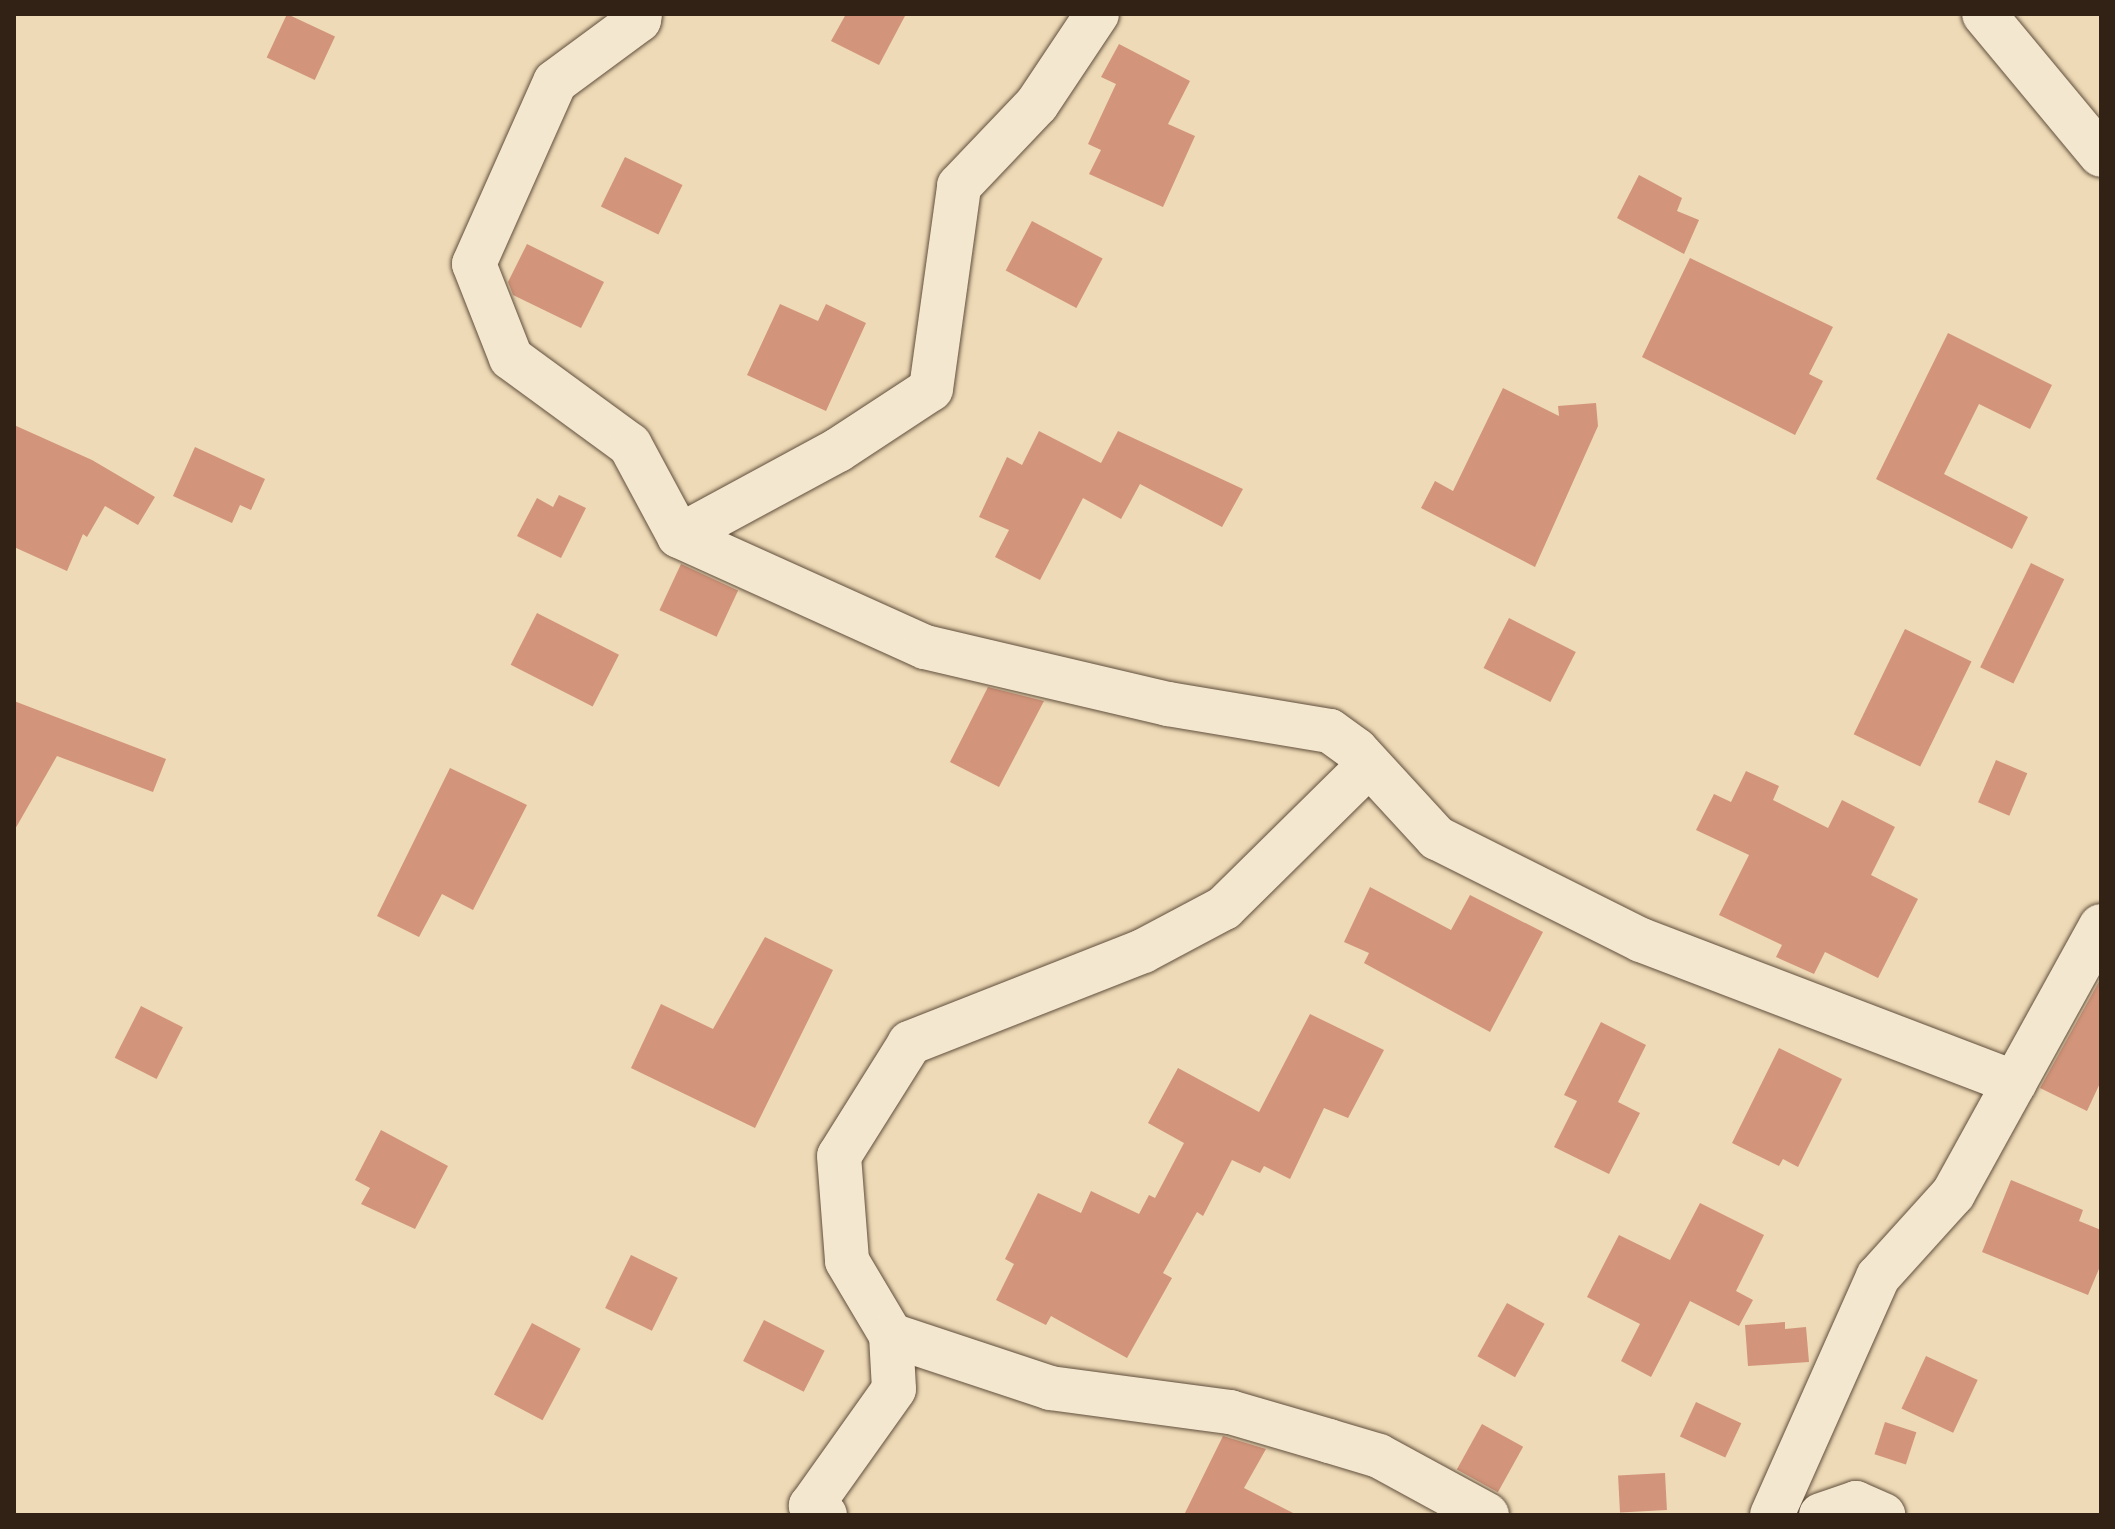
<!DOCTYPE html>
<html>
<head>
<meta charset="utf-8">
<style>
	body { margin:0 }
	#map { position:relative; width:2115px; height:1529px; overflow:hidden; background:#eedab6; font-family:"IM FELL Great Primer",serif }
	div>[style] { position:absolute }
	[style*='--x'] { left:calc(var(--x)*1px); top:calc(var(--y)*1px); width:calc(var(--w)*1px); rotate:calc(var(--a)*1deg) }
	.building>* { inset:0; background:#d2947a; transform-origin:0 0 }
	.roads { filter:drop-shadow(0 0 2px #614f3d) drop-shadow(0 0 2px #614f3d) }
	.minor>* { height:44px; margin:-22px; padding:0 22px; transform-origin:22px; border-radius:22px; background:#f4e7d0 }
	span { translate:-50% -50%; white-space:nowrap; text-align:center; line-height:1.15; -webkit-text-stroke:8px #f4e7d0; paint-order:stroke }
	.frame { position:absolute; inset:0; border:16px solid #322115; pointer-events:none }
</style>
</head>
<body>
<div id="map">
	<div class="building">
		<i style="left:287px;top:14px;width:53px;height:48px;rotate:25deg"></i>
		<i style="clip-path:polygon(846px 14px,906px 14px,879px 65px,831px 41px)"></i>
		<i style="clip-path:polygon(1119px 44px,1190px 81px,1168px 124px,1195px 136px,1163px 207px,1089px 174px,1101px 150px,1088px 144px,1116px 84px,1101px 77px)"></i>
		<i style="left:625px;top:157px;width:64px;height:55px;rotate:26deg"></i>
		<i style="clip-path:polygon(1639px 175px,1682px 198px,1677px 211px,1699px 220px,1684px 254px,1617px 218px)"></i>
		<i style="left:1032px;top:221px;width:80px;height:56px;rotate:28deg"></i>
		<i style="clip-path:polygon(527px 244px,604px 282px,581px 328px,513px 295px,508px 282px)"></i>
		<i style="clip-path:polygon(1690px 258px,1833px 327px,1809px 374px,1823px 381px,1795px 435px,1642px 357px)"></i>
		<i style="clip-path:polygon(780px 304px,818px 321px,826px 304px,866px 323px,826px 411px,747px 375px)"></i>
		<i style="clip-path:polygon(1948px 333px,2052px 385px,2030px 429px,1979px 404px,1944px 474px,2028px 517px,2012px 549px,1876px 479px)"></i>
		<i style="clip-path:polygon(1503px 388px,1559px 416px,1558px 406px,1596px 403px,1598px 426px,1535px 567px,1421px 508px,1435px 481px,1453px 491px)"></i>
		<i style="clip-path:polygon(14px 425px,92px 460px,155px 497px,138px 525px,105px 506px,87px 537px,83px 534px,67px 571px,14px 547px)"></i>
		<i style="clip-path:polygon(1039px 431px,1101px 463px,1118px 431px,1243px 489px,1222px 527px,1140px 484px,1121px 519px,1083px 498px,1040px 580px,995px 557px,1009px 530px,979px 517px,1007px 457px,1022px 465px)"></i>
		<i style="clip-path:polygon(195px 447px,265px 479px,251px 510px,240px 505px,232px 523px,173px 496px)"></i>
		<i style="clip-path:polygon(559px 495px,586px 508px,561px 558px,517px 536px,537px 498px,553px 507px)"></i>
		<i style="left:2031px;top:563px;width:37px;height:116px;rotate:26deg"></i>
		<i style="left:681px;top:564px;width:63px;height:51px;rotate:25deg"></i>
		<i style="left:537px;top:613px;width:92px;height:58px;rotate:27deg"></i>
		<i style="left:1509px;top:618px;width:75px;height:56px;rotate:27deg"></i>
		<i style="left:1905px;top:629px;width:74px;height:117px;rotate:26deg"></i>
		<i style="clip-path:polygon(988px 687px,1044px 701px,999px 787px,950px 762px)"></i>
		<i style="clip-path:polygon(14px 701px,166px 759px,153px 792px,57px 756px,14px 831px)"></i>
		<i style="left:1996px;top:760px;width:34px;height:46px;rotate:23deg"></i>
		<i style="clip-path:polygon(450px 768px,527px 805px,473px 910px,442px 894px,419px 937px,377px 916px)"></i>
		<i style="clip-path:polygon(1746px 771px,1779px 786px,1773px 800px,1828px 828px,1842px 800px,1895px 827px,1871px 875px,1918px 899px,1878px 978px,1825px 952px,1814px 974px,1776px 957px,1782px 945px,1719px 915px,1749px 855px,1696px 830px,1714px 794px,1731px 802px)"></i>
		<i style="clip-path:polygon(1370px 887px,1451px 930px,1470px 895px,1543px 932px,1490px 1032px,1364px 963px,1369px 953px,1344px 942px)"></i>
		<i style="clip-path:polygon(765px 937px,833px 970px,755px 1128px,631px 1068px,661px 1004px,713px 1029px)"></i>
		<i style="clip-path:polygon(2101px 978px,2101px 1081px,2087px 1111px,2040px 1088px)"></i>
		<i style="left:141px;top:1006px;width:47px;height:58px;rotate:27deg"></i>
		<i style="clip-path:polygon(1310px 1014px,1384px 1050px,1348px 1118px,1324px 1108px,1290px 1179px,1264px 1166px,1260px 1173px,1232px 1160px,1203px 1216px,1197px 1212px,1163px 1273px,1172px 1278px,1127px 1358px,1051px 1316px,1046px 1325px,996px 1300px,1014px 1264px,1005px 1259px,1038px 1193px,1081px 1213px,1091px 1191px,1139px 1214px,1149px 1195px,1155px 1198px,1184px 1143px,1148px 1123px,1178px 1068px,1259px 1112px)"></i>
		<i style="clip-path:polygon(1601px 1022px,1646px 1045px,1618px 1102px,1640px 1113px,1609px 1174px,1554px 1147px,1577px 1101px,1564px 1095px)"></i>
		<i style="clip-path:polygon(1779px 1048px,1842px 1079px,1798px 1167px,1783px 1159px,1779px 1166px,1732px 1143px)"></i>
		<i style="clip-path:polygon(381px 1130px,448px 1166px,415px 1229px,361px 1204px,370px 1188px,355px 1180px)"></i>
		<i style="clip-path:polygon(2011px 1180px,2083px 1210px,2079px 1221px,2101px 1230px,2101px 1264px,2088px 1295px,1982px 1252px)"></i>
		<i style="clip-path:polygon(1700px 1203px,1764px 1235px,1736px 1291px,1753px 1300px,1739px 1326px,1690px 1301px,1651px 1377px,1621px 1361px,1640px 1324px,1587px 1297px,1619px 1235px,1670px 1260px)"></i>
		<i style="left:631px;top:1255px;width:52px;height:59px;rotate:26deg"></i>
		<i style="left:1507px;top:1303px;width:43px;height:61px;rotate:29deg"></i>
		<i style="left:764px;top:1320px;width:68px;height:46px;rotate:27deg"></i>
		<i style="clip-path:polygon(1785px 1322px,1785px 1329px,1806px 1327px,1809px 1362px,1748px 1366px,1745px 1325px)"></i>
		<i style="left:532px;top:1323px;width:55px;height:81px;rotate:28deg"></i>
		<i style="left:1926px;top:1356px;width:57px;height:58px;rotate:25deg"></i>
		<i style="left:1696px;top:1402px;width:50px;height:38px;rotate:25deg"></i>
		<i style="left:1885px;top:1422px;width:33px;height:34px;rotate:18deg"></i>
		<i style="left:1482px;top:1424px;width:47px;height:52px;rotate:29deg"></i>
		<i style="clip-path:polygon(1223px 1436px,1266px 1449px,1244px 1488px,1297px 1515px,1184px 1515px)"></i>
		<i style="left:1665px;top:1473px;width:37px;height:47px;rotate:87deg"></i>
	</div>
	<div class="roads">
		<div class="minor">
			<i style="--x:640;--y:14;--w:6;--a:99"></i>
			<i style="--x:639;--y:20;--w:104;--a:143.6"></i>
			<i style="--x:555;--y:82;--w:199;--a:114"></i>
			<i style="--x:474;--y:264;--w:101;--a:68.5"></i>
			<i style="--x:511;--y:358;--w:147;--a:36.2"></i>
			<i style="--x:630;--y:445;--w:103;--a:61.7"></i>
			<i style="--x:679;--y:536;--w:270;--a:24.3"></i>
			<i style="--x:925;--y:647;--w:250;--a:13.2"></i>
			<i style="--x:1168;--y:704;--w:164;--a:9.5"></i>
			<i style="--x:1330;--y:731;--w:32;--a:36"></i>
			<i style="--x:1356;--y:750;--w:120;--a:47.4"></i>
			<i style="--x:1437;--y:838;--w:228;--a:26.6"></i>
			<i style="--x:1641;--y:940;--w:400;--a:20.9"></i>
			<i style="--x:1984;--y:14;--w:183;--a:50.3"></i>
			<i style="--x:679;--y:536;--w:181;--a:-28.4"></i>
			<i style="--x:838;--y:450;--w:111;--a:-33.3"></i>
			<i style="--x:931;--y:389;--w:205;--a:-82.1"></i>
			<i style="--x:959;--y:186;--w:113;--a:-46.4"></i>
			<i style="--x:1037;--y:104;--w:108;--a:-56.3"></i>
			<i style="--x:1369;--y:765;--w:204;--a:135.4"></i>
			<i style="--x:1224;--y:908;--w:92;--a:152"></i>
			<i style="--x:1143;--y:951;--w:251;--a:158.5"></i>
			<i style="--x:910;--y:1043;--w:133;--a:122.1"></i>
			<i style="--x:839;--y:1156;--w:105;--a:85.6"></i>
			<i style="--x:847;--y:1261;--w:86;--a:59.3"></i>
			<i style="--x:891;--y:1335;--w:168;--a:18.4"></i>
			<i style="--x:1050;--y:1388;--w:182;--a:7.6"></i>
			<i style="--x:1230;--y:1412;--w:103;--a:16.3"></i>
			<i style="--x:1329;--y:1441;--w:52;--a:16.7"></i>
			<i style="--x:1379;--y:1456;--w:123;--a:28.6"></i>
			<i style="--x:825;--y:1515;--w:17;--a:-147"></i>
			<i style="--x:811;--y:1506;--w:143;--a:-54.6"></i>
			<i style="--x:894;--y:1389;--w:54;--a:-93.2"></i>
			<i style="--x:1772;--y:1515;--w:261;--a:-66"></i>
			<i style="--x:1878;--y:1277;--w:112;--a:-47.9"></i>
			<i style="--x:1953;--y:1194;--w:306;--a:-61.1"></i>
			<i style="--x:1821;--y:1515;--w:37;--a:-19"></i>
			<i style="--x:1856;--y:1503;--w:30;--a:24"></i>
		</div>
	</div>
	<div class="frame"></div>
</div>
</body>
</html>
